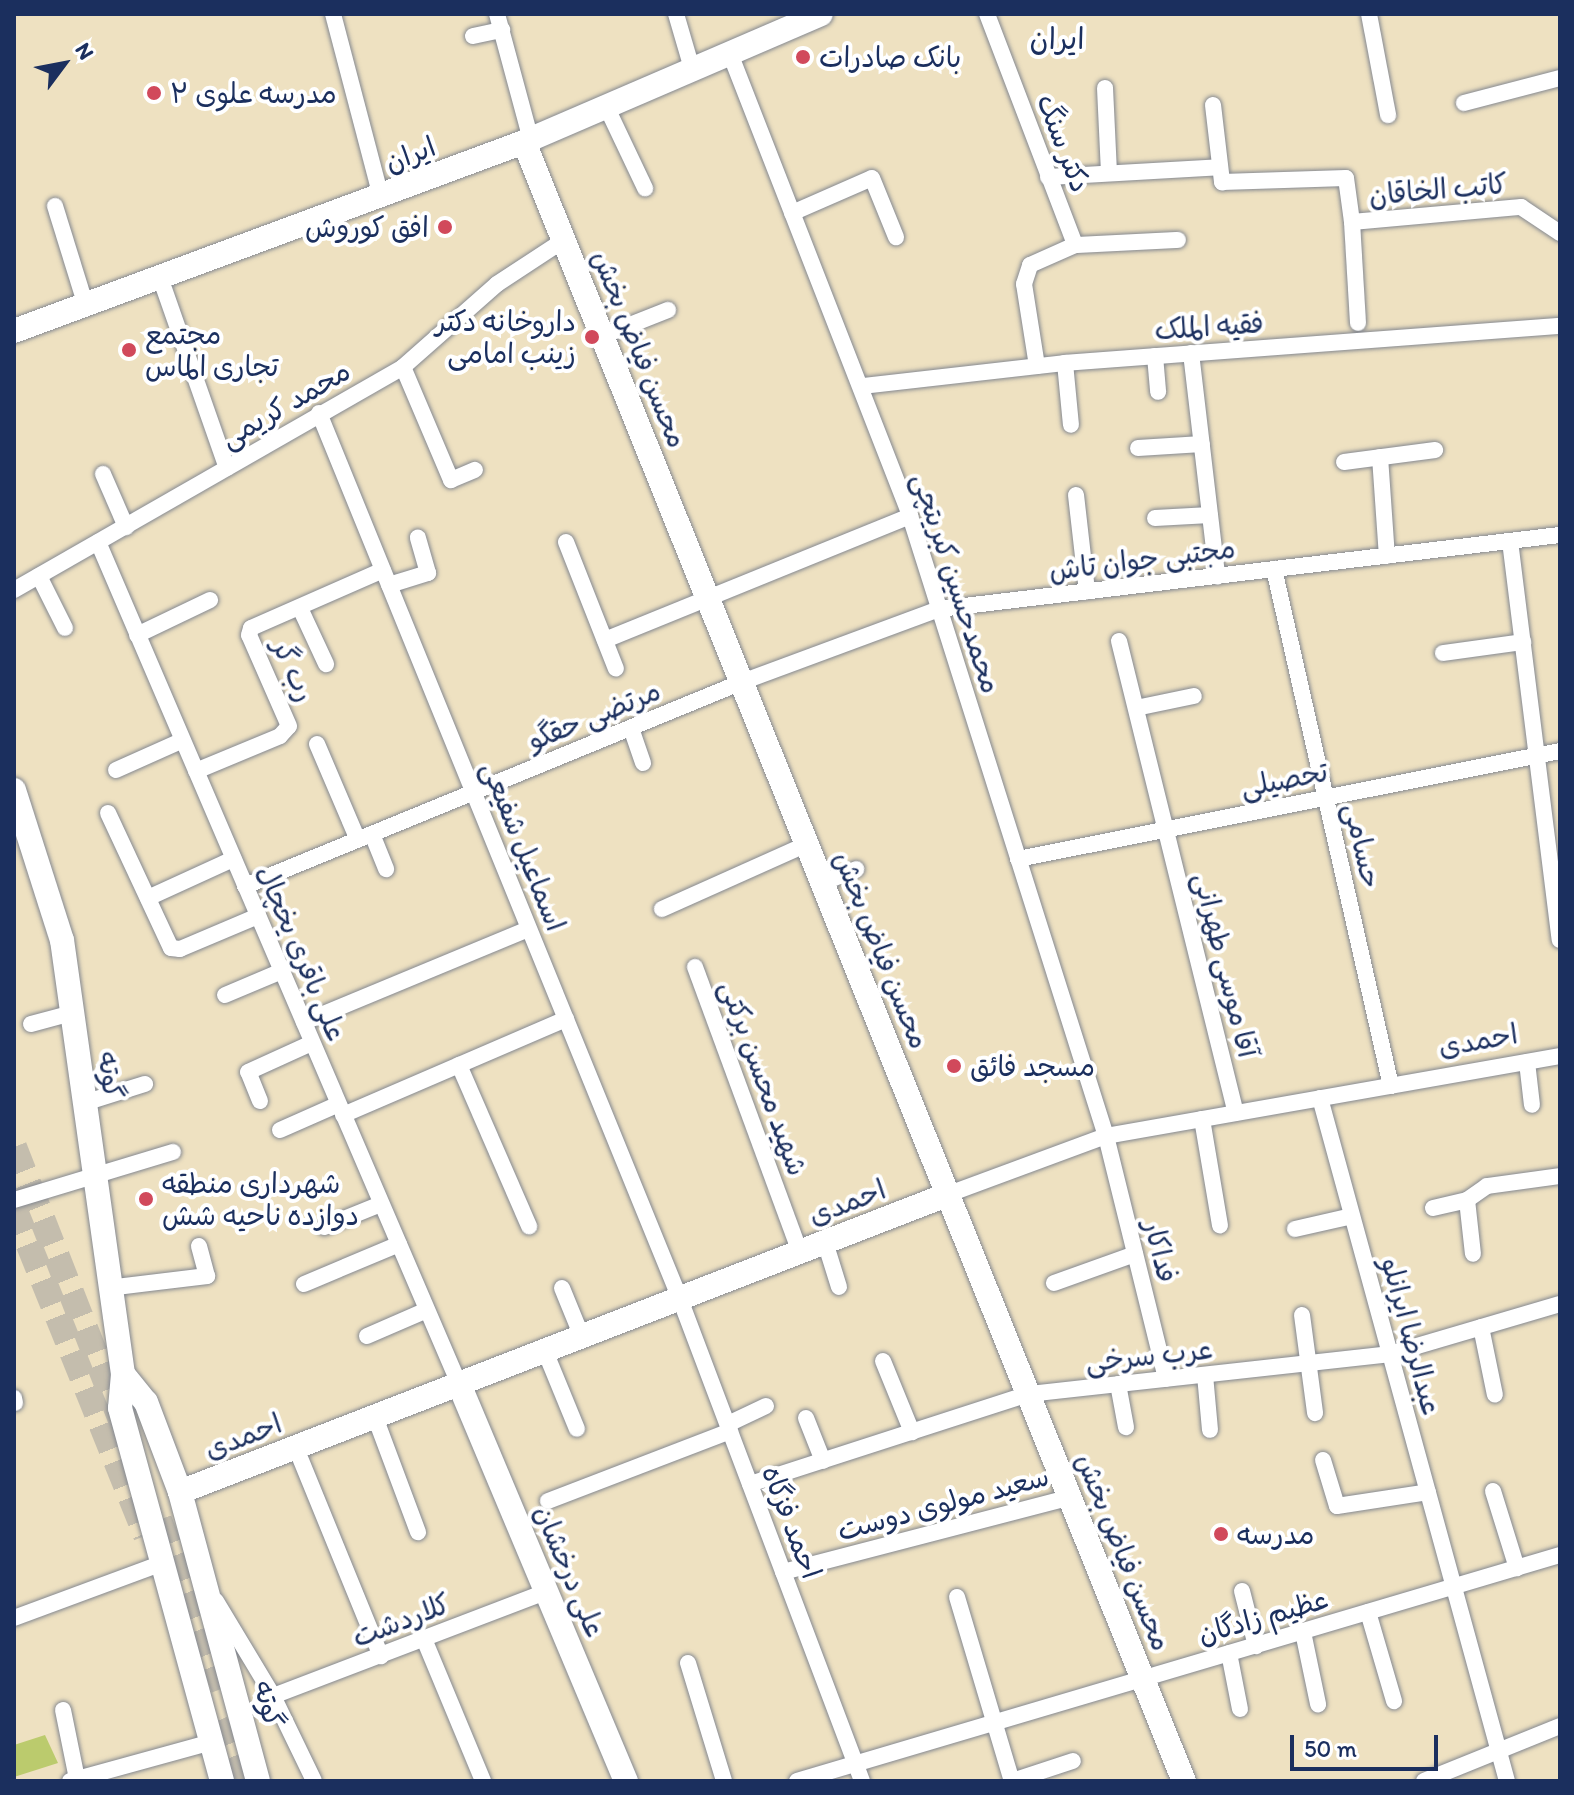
<!DOCTYPE html>
<html>
<head>
<meta charset="utf-8">
<style>
	body { margin:0 }
	#map { position:relative; width:1574px; height:1795px; overflow:hidden; background:#eee1c1; font-family:Itim,"Playpen Sans Arabic",sans-serif }
	div>[style] { position:absolute }
	[style*='--x'] { left:calc(var(--x)*1px); top:calc(var(--y)*1px); width:calc(var(--w)*1px); rotate:calc(var(--a)*1deg) }
	.green>* { inset:0; background:#bbcb6d }
	.primary-tunnel>* { height:26px; margin-top:-13px; transform-origin:0; background:repeating-linear-gradient(90deg,#c4bdad 0 26px,transparent 0 39px) }
	.roads { filter:drop-shadow(0 0 2px #848890) drop-shadow(0 0 2px #848890) }
	.street>* { height:16px; margin:-8px; padding:0 8px; transform-origin:8px; border-radius:8px; background:#fff }
	.secondary>* { height:24px; margin:-12px; padding:0 12px; transform-origin:12px; border-radius:12px; background:#fff }
	.dots>* { width:22px; height:22px; translate:-50% -50%; box-sizing:border-box; border:4px solid #fff; border-radius:50% }
	span { translate:-50% -50%; white-space:nowrap; text-align:center; line-height:1.15; -webkit-text-stroke:8px #fff; paint-order:stroke }
	.poi-label { font-size:28px; color:#1b2f5e }
	.left { translate:0 -50%; text-align:left }
	.right { translate:-100% -50%; text-align:right }
	.street-label { font-size:28px; color:#1b2f5e }
	.neighbourhood-label { font-size:30px; color:#1b2f5e }
	.frame { position:absolute; inset:0; border:16px solid #1b2f5e; pointer-events:none }
	.north { position:absolute; left:24px; top:24px; width:80px; height:80px; -webkit-text-stroke:6px #fff; paint-order:stroke; rotate:58deg; font-size:22px; font-weight:700; line-height:32px; text-align:center; color:#1b2f5e }
	.north::after { content:''; display:block; margin:auto; width:28px; height:36px; background:#1b2f5e; clip-path:polygon(50% 0,100% 100%,50% 72%,0 100%) }
	.scale { position:absolute; left:1290px; top:1735px; width:148px; height:36px; box-sizing:border-box; border:4px solid #1b2f5e; border-top:0; padding-left:10px; font-size:24px; line-height:28px; white-space:nowrap; color:#1b2f5e; -webkit-text-stroke:6px #fff; paint-order:stroke }
</style>
</head>
<body>
<div id="map">
	<div class="green">
		<i style="clip-path:polygon(45px 1735px,58px 1763px,14px 1777px,14px 1745px)"></i>
	</div>
	<div class="primary-tunnel">
		<i style="--x:14;--y:1147;--w:296;--a:68.6"></i>
		<i style="--x:14;--y:1208;--w:353;--a:68"></i>
		<i style="--x:159;--y:1520;--w:180;--a:68.8"></i>
		<i style="--x:215;--y:1722;--w:64;--a:66.2"></i>
	</div>
	<div class="roads">
		<div class="street">
			<i style="--x:333;--y:14;--w:189;--a:75.3"></i>
			<i style="--x:497;--y:14;--w:131;--a:74.9"></i>
			<i style="--x:676;--y:14;--w:60;--a:73.7"></i>
			<i style="--x:987;--y:14;--w:247;--a:69.1"></i>
			<i style="--x:1369;--y:14;--w:103;--a:79.3"></i>
			<i style="--x:473;--y:36;--w:30;--a:-12"></i>
			<i style="--x:731;--y:56;--w:494;--a:68.7"></i>
			<i style="--x:910;--y:516;--w:650;--a:72.46"></i>
			<i style="--x:1106;--y:1136;--w:250;--a:76.1"></i>
			<i style="--x:1105;--y:88;--w:85;--a:87.3"></i>
			<i style="--x:1464;--y:103;--w:99;--a:-14.6"></i>
			<i style="--x:1213;--y:105;--w:78;--a:83.3"></i>
			<i style="--x:1222;--y:182;--w:124;--a:-1.8"></i>
			<i style="--x:1346;--y:178;--w:44;--a:82.2"></i>
			<i style="--x:1352;--y:222;--w:170;--a:-5.1"></i>
			<i style="--x:1521;--y:207;--w:47;--a:33.7"></i>
			<i style="--x:607;--y:108;--w:89;--a:64.6"></i>
			<i style="--x:1048;--y:177;--w:172;--a:-3.3"></i>
			<i style="--x:55;--y:206;--w:105;--a:72.8"></i>
			<i style="--x:792;--y:213;--w:87;--a:-23.6"></i>
			<i style="--x:872;--y:178;--w:64;--a:67.9"></i>
			<i style="--x:1352;--y:222;--w:101;--a:86.6"></i>
			<i style="--x:161;--y:280;--w:199;--a:70.7"></i>
			<i style="--x:602;--y:336;--w:71;--a:-21.5"></i>
			<i style="--x:1191;--y:353;--w:225;--a:83.3"></i>
			<i style="--x:1155;--y:356;--w:36;--a:85"></i>
			<i style="--x:1065;--y:363;--w:62;--a:84.5"></i>
			<i style="--x:1037;--y:366;--w:83;--a:-99"></i>
			<i style="--x:1024;--y:284;--w:20;--a:-72"></i>
			<i style="--x:1030;--y:265;--w:49;--a:-24"></i>
			<i style="--x:1075;--y:245;--w:103;--a:-2.8"></i>
			<i style="--x:403;--y:367;--w:123;--a:67"></i>
			<i style="--x:451;--y:480;--w:26;--a:-23"></i>
			<i style="--x:863;--y:386;--w:203;--a:-6.5"></i>
			<i style="--x:1065;--y:363;--w:496;--a:-4.3"></i>
			<i style="--x:319;--y:413;--w:957;--a:67.83"></i>
			<i style="--x:680;--y:1299;--w:515;--a:69.31"></i>
			<i style="--x:1138;--y:448;--w:64;--a:-3.6"></i>
			<i style="--x:1380;--y:457;--w:99;--a:86"></i>
			<i style="--x:1344;--y:462;--w:92;--a:-7.5"></i>
			<i style="--x:103;--y:474;--w:58;--a:66.5"></i>
			<i style="--x:1076;--y:495;--w:97;--a:83.5"></i>
			<i style="--x:1155;--y:518;--w:55;--a:-3.1"></i>
			<i style="--x:1510;--y:541;--w:402;--a:82.9"></i>
			<i style="--x:98;--y:542;--w:916;--a:66.79"></i>
			<i style="--x:566;--y:542;--w:136;--a:68.5"></i>
			<i style="--x:1274;--y:569;--w:530;--a:77.25"></i>
			<i style="--x:39;--y:576;--w:58;--a:63.4"></i>
			<i style="--x:389;--y:585;--w:41;--a:-17.1"></i>
			<i style="--x:428;--y:573;--w:37;--a:-106"></i>
			<i style="--x:14;--y:590;--w:448;--a:-29.8"></i>
			<i style="--x:403;--y:367;--w:125;--a:-41.4"></i>
			<i style="--x:497;--y:284;--w:80;--a:-33.3"></i>
			<i style="--x:300;--y:608;--w:62;--a:65.1"></i>
			<i style="--x:137;--y:635;--w:81;--a:-25.6"></i>
			<i style="--x:605;--y:640;--w:329;--a:-22.1"></i>
			<i style="--x:1119;--y:641;--w:486;--a:76.1"></i>
			<i style="--x:1443;--y:653;--w:81;--a:-7.8"></i>
			<i style="--x:1136;--y:708;--w:59;--a:-11.7"></i>
			<i style="--x:631;--y:728;--w:37;--a:71"></i>
			<i style="--x:317;--y:744;--w:104;--a:66.9"></i>
			<i style="--x:116;--y:770;--w:73;--a:-24.1"></i>
			<i style="--x:196;--y:771;--w:91;--a:-22.6"></i>
			<i style="--x:280;--y:736;--w:13;--a:-48"></i>
			<i style="--x:289;--y:726;--w:99;--a:-113.7"></i>
			<i style="--x:249;--y:635;--w:7;--a:-74"></i>
			<i style="--x:251;--y:628;--w:144;--a:-23.7"></i>
			<i style="--x:108;--y:813;--w:149;--a:65"></i>
			<i style="--x:171;--y:948;--w:9;--a:6"></i>
			<i style="--x:180;--y:949;--w:85;--a:-22.9"></i>
			<i style="--x:372;--y:834;--w:38;--a:68"></i>
			<i style="--x:1018;--y:859;--w:553;--a:-11.27"></i>
			<i style="--x:822;--y:883;--w:37;--a:-22"></i>
			<i style="--x:245;--y:886;--w:537;--a:-22.32"></i>
			<i style="--x:742;--y:682;--w:210;--a:-20.3"></i>
			<i style="--x:939;--y:609;--w:625;--a:-6.8"></i>
			<i style="--x:148;--y:898;--w:94;--a:-24.6"></i>
			<i style="--x:662;--y:909;--w:159;--a:-24.1"></i>
			<i style="--x:695;--y:967;--w:304;--a:69.8"></i>
			<i style="--x:225;--y:995;--w:62;--a:-22.8"></i>
			<i style="--x:304;--y:1022;--w:243;--a:-22.5"></i>
			<i style="--x:31;--y:1024;--w:42;--a:-15"></i>
			<i style="--x:1527;--y:1062;--w:43;--a:83.4"></i>
			<i style="--x:459;--y:1065;--w:176;--a:66.5"></i>
			<i style="--x:1320;--y:1098;--w:708;--a:74.69"></i>
			<i style="--x:260;--y:1101;--w:31;--a:-112"></i>
			<i style="--x:248;--y:1072;--w:70;--a:-24.4"></i>
			<i style="--x:84;--y:1103;--w:64;--a:-17.3"></i>
			<i style="--x:343;--y:1115;--w:243;--a:-23.3"></i>
			<i style="--x:1202;--y:1119;--w:108;--a:80.4"></i>
			<i style="--x:280;--y:1130;--w:64;--a:-23.8"></i>
			<i style="--x:949;--y:1194;--w:167;--a:-20.3"></i>
			<i style="--x:1106;--y:1136;--w:461;--a:-10"></i>
			<i style="--x:14;--y:1200;--w:166;--a:-16.8"></i>
			<i style="--x:1467;--y:1200;--w:54;--a:83.7"></i>
			<i style="--x:1433;--y:1208;--w:35;--a:-13"></i>
			<i style="--x:1467;--y:1200;--w:24;--a:-35"></i>
			<i style="--x:1487;--y:1186;--w:74;--a:-7.8"></i>
			<i style="--x:324;--y:1227;--w:61;--a:-22"></i>
			<i style="--x:1295;--y:1229;--w:58;--a:-12.8"></i>
			<i style="--x:825;--y:1242;--w:47;--a:72.7"></i>
			<i style="--x:1054;--y:1283;--w:86;--a:-19.7"></i>
			<i style="--x:304;--y:1284;--w:103;--a:-22.8"></i>
			<i style="--x:108;--y:1288;--w:100;--a:-6.9"></i>
			<i style="--x:207;--y:1276;--w:31;--a:-105"></i>
			<i style="--x:562;--y:1288;--w:53;--a:67.8"></i>
			<i style="--x:1302;--y:1315;--w:99;--a:82.4"></i>
			<i style="--x:1481;--y:1327;--w:69;--a:78.4"></i>
			<i style="--x:367;--y:1336;--w:65;--a:-23.4"></i>
			<i style="--x:545;--y:1351;--w:84;--a:67.7"></i>
			<i style="--x:883;--y:1361;--w:77;--a:67.8"></i>
			<i style="--x:1205;--y:1375;--w:55;--a:84.8"></i>
			<i style="--x:1118;--y:1384;--w:44;--a:79.5"></i>
			<i style="--x:14;--y:1398;--w:5;--a:79"></i>
			<i style="--x:375;--y:1417;--w:123;--a:69.5"></i>
			<i style="--x:806;--y:1418;--w:46;--a:68.4"></i>
			<i style="--x:728;--y:1424;--w:42;--a:-25.3"></i>
			<i style="--x:296;--y:1448;--w:225;--a:67.8"></i>
			<i style="--x:1323;--y:1460;--w:48;--a:73.1"></i>
			<i style="--x:1337;--y:1506;--w:92;--a:-8.7"></i>
			<i style="--x:750;--y:1484;--w:293;--a:-17.9"></i>
			<i style="--x:1029;--y:1394;--w:363;--a:-6.3"></i>
			<i style="--x:1390;--y:1354;--w:177;--a:-16.4"></i>
			<i style="--x:1493;--y:1491;--w:81;--a:72.7"></i>
			<i style="--x:548;--y:1501;--w:195;--a:-21"></i>
			<i style="--x:783;--y:1572;--w:297;--a:-14.6"></i>
			<i style="--x:1242;--y:1591;--w:57;--a:75.7"></i>
			<i style="--x:957;--y:1597;--w:192;--a:73.4"></i>
			<i style="--x:216;--y:1601;--w:111;--a:59"></i>
			<i style="--x:273;--y:1696;--w:94;--a:64.2"></i>
			<i style="--x:1368;--y:1612;--w:93;--a:73.7"></i>
			<i style="--x:14;--y:1618;--w:159;--a:-20.3"></i>
			<i style="--x:1303;--y:1632;--w:74;--a:78.2"></i>
			<i style="--x:424;--y:1639;--w:154;--a:67.4"></i>
			<i style="--x:1229;--y:1653;--w:57;--a:78.9"></i>
			<i style="--x:688;--y:1663;--w:123;--a:73"></i>
			<i style="--x:273;--y:1696;--w:292;--a:-20.9"></i>
			<i style="--x:63;--y:1710;--w:70;--a:78.5"></i>
			<i style="--x:70;--y:1781;--w:147;--a:-15.4"></i>
			<i style="--x:797;--y:1781;--w:796;--a:-16.5"></i>
			<i style="--x:1012;--y:1781;--w:64;--a:-18.2"></i>
			<i style="--x:1424;--y:1781;--w:147;--a:-22"></i>
		</div>
		<div class="secondary">
			<i style="--x:524;--y:142;--w:1767;--a:68.07"></i>
			<i style="--x:14;--y:331;--w:544;--a:-20.33"></i>
			<i style="--x:524;--y:142;--w:323;--a:-23.3"></i>
			<i style="--x:14;--y:790;--w:157;--a:72.3"></i>
			<i style="--x:62;--y:940;--w:438;--a:82"></i>
			<i style="--x:123;--y:1374;--w:34;--a:95"></i>
			<i style="--x:120;--y:1408;--w:387;--a:74.7"></i>
			<i style="--x:123;--y:1374;--w:36;--a:51"></i>
			<i style="--x:146;--y:1402;--w:96;--a:69.3"></i>
			<i style="--x:180;--y:1492;--w:299;--a:74.9"></i>
			<i style="--x:459;--y:1384;--w:431;--a:67.2"></i>
			<i style="--x:180;--y:1492;--w:825;--a:-21.18"></i>
		</div>
	</div>
	<div class="dots">
		<i style="left:803px;top:57px;background:#d1495b"></i>
		<i style="left:154px;top:93px;background:#d1495b"></i>
		<i style="left:445px;top:227px;background:#d1495b"></i>
		<i style="left:592px;top:337px;background:#d1495b"></i>
		<i style="left:129px;top:350px;background:#d1495b"></i>
		<i style="left:954px;top:1066px;background:#d1495b"></i>
		<i style="left:146px;top:1199px;background:#d1495b"></i>
		<i style="left:1221px;top:1534px;background:#d1495b"></i>
	</div>
	<div class="poi-label">
		<span class="left" style="left:819px;top:57px">بانک صادرات</span>
		<span class="left" style="left:170px;top:93px">مدرسه علوی ۲</span>
		<span class="right" style="left:429px;top:227px">افق کوروش</span>
		<span class="right" style="left:576px;top:337px">داروخانه دکتر<br>زینب امامی</span>
		<span class="left" style="left:145px;top:350px">مجتمع<br>تجاری الماس</span>
		<span class="left" style="left:970px;top:1066px">مسجد فائق</span>
		<span class="left" style="left:162px;top:1199px">شهرداری منطقه<br>دوازده ناحیه شش</span>
		<span class="left" style="left:1237px;top:1534px">مدرسه</span>
	</div>
	<div class="street-label">
		<span style="left:1064px;top:143px;rotate:69deg">دکتر سنگ</span>
		<span style="left:410px;top:154px;rotate:-21deg">ایران</span>
		<span style="left:1438px;top:189px;rotate:-5deg">کاتب الخاقان</span>
		<span style="left:1209px;top:326px;rotate:-4deg">فقیه الملک</span>
		<span style="left:640px;top:349px;rotate:68deg">محسن فیاض بخش</span>
		<span style="left:285px;top:404px;rotate:-30deg">محمد کریمی</span>
		<span style="left:1142px;top:559px;rotate:-7deg">مجتبی جوان تاش</span>
		<span style="left:957px;top:583px;rotate:72deg">محمدحسین کبریتچی</span>
		<span style="left:294px;top:670px;rotate:66deg">رب گر</span>
		<span style="left:594px;top:715px;rotate:-22deg">مرتضی حقگو</span>
		<span style="left:1284px;top:779px;rotate:-11deg">تحصیلی</span>
		<span style="left:1363px;top:845px;rotate:77deg">حسامی</span>
		<span style="left:524px;top:846px;rotate:68deg">اسماعیل شفیعی</span>
		<span style="left:882px;top:950px;rotate:68deg">محسن فیاض بخش</span>
		<span style="left:302px;top:953px;rotate:67deg">علی باقری یخچال</span>
		<span style="left:1226px;top:965px;rotate:76deg">آقا موسی طهرانی</span>
		<span style="left:1478px;top:1040px;rotate:-10deg">احمدی</span>
		<span style="left:111px;top:1075px;rotate:83deg">گوته</span>
		<span style="left:764px;top:1078px;rotate:70deg">شهید محسن برکتی</span>
		<span style="left:847px;top:1202px;rotate:-21deg">احمدی</span>
		<span style="left:1161px;top:1251px;rotate:76deg">فداکار</span>
		<span style="left:1412px;top:1336px;rotate:75deg">عبدالرضا ایرانلو</span>
		<span style="left:1149px;top:1355px;rotate:-6deg">عرب سرخی</span>
		<span style="left:243px;top:1436px;rotate:-21deg">احمدی</span>
		<span style="left:943px;top:1503px;rotate:-15deg">سعید مولوی دوست</span>
		<span style="left:792px;top:1522px;rotate:69deg">احمد فزگاه</span>
		<span style="left:1124px;top:1552px;rotate:68deg">محسن فیاض بخش</span>
		<span style="left:570px;top:1571px;rotate:67deg">علی درخشان</span>
		<span style="left:1263px;top:1616px;rotate:-16deg">عظیم زادگان</span>
		<span style="left:401px;top:1620px;rotate:-21deg">کلاردشت</span>
		<span style="left:269px;top:1704px;rotate:76deg">گوته</span>
	</div>
	<div class="neighbourhood-label">
		<span style="left:1057px;top:39px">ایران</span>
	</div>
	<div class="frame"></div>
	<div class="north">N</div>
	<div class="scale">50 m</div>
</div>
</body>
</html>
